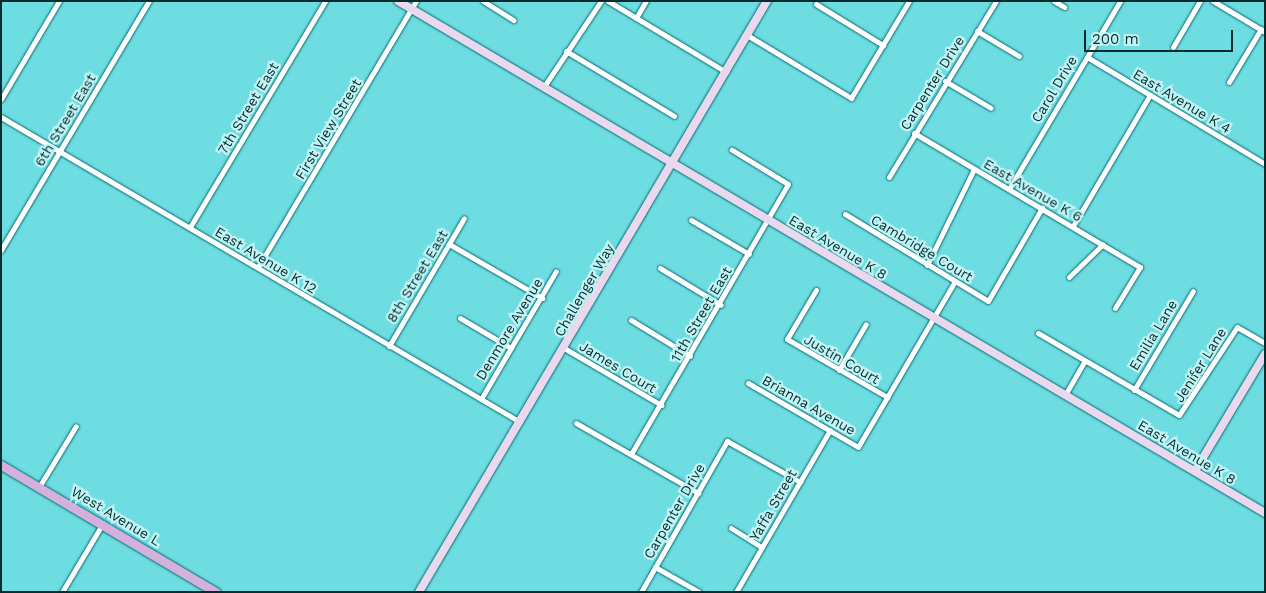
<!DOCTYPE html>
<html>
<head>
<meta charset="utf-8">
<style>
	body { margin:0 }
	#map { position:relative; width:1266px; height:593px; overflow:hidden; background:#6ddde2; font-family:"Work Sans",sans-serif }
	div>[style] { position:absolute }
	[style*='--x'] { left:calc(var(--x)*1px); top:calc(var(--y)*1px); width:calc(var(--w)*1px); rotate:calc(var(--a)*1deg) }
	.roads { filter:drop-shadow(0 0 1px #016c70) drop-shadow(0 0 1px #016c70) }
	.street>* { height:5px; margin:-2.5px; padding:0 2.5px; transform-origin:2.5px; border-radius:2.5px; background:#fff }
	.secondary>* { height:8px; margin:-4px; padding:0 4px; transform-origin:4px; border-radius:4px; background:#ead8ee }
	.primary>* { height:9px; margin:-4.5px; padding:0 4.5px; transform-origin:4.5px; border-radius:4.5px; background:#d4b0dd }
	span { translate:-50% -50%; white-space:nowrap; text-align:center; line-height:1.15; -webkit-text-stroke:4.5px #c2f4f6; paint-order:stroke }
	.street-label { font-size:14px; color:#062c2d }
	.frame { position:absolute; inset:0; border:2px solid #062c2d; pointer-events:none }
	.scale { position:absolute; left:1084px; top:30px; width:149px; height:22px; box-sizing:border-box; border:2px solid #062c2d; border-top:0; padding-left:6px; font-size:15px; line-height:18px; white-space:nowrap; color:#062c2d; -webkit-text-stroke:4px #c2f4f6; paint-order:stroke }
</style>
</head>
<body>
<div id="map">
	<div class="roads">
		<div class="street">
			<i style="--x:483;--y:1;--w:36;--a:32"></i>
			<i style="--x:608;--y:1;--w:138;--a:31"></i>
			<i style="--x:1054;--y:1;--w:12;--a:31"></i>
			<i style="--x:1213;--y:1;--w:61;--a:30.8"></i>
			<i style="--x:816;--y:4;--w:79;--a:31.5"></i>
			<i style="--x:636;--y:18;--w:20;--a:-60"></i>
			<i style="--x:977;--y:31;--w:49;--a:30.8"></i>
			<i style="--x:747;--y:35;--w:122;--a:31.2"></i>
			<i style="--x:851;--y:98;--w:113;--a:-59.1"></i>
			<i style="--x:1173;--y:47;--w:53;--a:-59.6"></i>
			<i style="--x:566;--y:51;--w:126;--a:31"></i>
			<i style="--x:1087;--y:57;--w:208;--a:31"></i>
			<i style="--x:945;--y:81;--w:53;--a:30.4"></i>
			<i style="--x:1229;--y:82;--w:62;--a:-58.9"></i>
			<i style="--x:545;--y:85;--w:101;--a:-56.3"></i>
			<i style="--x:1;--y:99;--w:114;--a:-59.4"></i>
			<i style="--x:1;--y:117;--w:602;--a:30.44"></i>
			<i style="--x:914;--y:133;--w:263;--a:30.7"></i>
			<i style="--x:1140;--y:267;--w:48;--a:121.4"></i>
			<i style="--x:889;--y:177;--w:206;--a:-58.7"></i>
			<i style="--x:1009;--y:189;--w:218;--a:-59.4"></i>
			<i style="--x:845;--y:214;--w:167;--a:31.3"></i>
			<i style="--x:988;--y:301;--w:108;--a:-59.9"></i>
			<i style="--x:691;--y:220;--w:67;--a:30.4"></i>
			<i style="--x:1073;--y:226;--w:152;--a:-59.6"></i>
			<i style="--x:190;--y:227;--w:263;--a:-59.1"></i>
			<i style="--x:449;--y:244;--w:108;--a:30.1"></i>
			<i style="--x:1;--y:250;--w:290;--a:-59.3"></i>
			<i style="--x:927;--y:265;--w:107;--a:-63.9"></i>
			<i style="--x:258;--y:267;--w:309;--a:-59.3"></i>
			<i style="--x:660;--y:268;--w:71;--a:31.2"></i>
			<i style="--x:1069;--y:277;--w:47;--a:-44.1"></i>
			<i style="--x:816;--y:290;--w:57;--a:120.6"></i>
			<i style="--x:787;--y:339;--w:116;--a:30.1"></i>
			<i style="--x:460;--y:318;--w:59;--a:30.5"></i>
			<i style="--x:631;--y:320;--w:69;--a:31.4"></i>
			<i style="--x:1038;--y:333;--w:163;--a:30.2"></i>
			<i style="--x:1179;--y:415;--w:105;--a:-56.6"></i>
			<i style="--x:1237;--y:327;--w:32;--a:30"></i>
			<i style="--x:389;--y:346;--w:148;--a:-59.6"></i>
			<i style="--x:564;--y:348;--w:113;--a:30.4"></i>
			<i style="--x:839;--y:370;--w:53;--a:-59.6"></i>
			<i style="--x:748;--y:383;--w:127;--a:30.2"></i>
			<i style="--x:858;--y:447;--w:192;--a:-59.7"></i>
			<i style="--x:1134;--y:390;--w:115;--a:-59.2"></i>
			<i style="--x:1065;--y:395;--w:39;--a:-60"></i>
			<i style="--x:481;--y:399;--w:148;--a:-59.6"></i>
			<i style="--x:576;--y:423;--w:141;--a:29.8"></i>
			<i style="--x:631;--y:454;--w:312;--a:-59.8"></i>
			<i style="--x:788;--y:184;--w:66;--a:-148.7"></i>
			<i style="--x:39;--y:487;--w:71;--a:-58.8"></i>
			<i style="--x:731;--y:528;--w:36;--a:32"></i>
			<i style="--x:655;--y:567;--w:51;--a:29.6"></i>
			<i style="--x:62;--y:592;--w:80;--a:-59.3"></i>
			<i style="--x:641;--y:592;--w:174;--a:-60.3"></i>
			<i style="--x:727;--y:441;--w:84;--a:29.3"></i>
			<i style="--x:736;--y:592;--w:187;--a:-59.9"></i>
		</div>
		<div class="secondary">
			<i style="--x:398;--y:1;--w:1007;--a:30.56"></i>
			<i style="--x:1195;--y:471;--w:136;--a:-59.1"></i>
			<i style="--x:419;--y:592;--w:686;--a:-59.51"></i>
		</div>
		<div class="primary">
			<i style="--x:1;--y:465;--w:250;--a:30.6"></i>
		</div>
	</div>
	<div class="street-label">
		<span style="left:932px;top:83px;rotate:-58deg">Carpenter Drive</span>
		<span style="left:1054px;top:89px;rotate:-59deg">Carol Drive</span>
		<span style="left:1182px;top:101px;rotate:31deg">East Avenue K 4</span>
		<span style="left:248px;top:108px;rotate:-59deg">7th Street East</span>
		<span style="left:65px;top:120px;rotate:-59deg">6th Street East</span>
		<span style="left:328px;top:129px;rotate:-59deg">First View Street</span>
		<span style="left:1033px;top:190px;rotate:30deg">East Avenue K 6</span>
		<span style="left:838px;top:247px;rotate:31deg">East Avenue K 8</span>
		<span style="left:922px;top:248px;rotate:31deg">Cambridge Court</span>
		<span style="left:266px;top:260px;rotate:31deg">East Avenue K 12</span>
		<span style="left:417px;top:276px;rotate:-59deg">8th Street East</span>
		<span style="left:584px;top:290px;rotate:-60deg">Challenger Way</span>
		<span style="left:701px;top:314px;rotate:-60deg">11th Street East</span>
		<span style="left:509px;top:329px;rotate:-59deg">Denmore Avenue</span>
		<span style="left:1153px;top:335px;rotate:-59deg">Emilia Lane</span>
		<span style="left:842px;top:359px;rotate:30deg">Justin Court</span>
		<span style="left:1200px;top:365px;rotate:-58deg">Jenifer Lane</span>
		<span style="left:618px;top:367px;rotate:31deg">James Court</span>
		<span style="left:809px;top:405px;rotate:30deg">Brianna Avenue</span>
		<span style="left:1187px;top:452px;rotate:31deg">East Avenue K 8</span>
		<span style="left:773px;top:505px;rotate:-60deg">Yaffa Street</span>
		<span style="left:674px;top:511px;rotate:-60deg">Carpenter Drive</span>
		<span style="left:116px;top:516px;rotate:31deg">West Avenue L</span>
	</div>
	<div class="frame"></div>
	<div class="scale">200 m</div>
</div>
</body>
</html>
